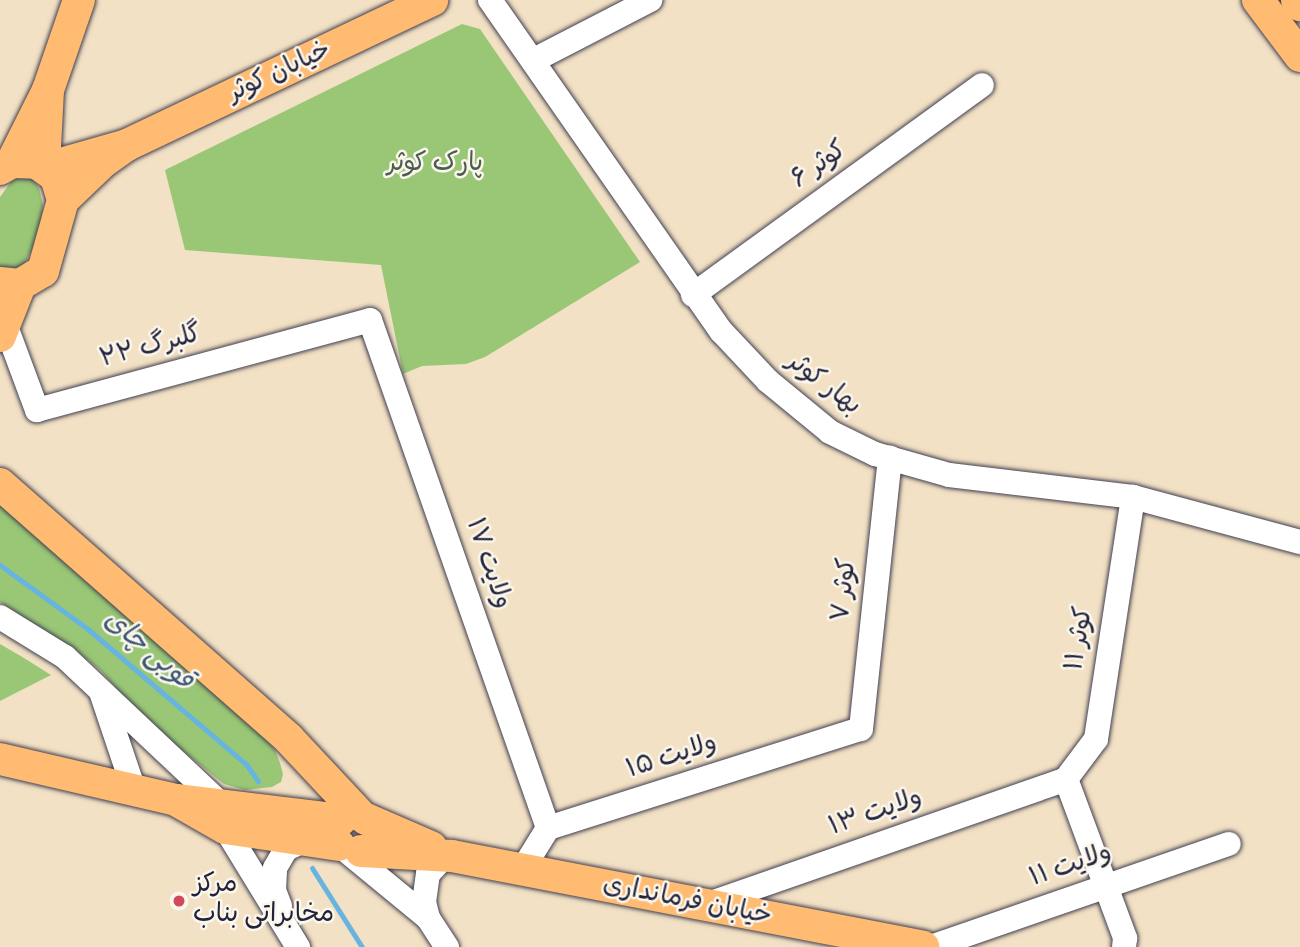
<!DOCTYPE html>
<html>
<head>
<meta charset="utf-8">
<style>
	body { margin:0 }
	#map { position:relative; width:1300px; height:947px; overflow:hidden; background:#f2e1c4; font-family:Dekko,"Playpen Sans Arabic",sans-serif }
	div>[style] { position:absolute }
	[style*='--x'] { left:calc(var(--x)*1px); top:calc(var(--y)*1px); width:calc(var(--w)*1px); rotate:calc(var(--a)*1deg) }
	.green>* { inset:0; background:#99c776 }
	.stream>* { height:5px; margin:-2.5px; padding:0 2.5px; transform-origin:2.5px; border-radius:2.5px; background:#67b4e0 }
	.roads { filter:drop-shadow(0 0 2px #413f50) drop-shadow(0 0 2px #413f50) }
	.minor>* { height:24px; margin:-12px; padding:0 12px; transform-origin:12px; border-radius:12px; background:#fff }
	.major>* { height:32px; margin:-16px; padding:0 16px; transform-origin:16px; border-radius:16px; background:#febb71 }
	.dots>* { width:19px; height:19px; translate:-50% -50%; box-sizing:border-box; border:4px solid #fbf7ec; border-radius:50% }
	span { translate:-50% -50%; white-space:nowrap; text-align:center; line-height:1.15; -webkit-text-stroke:5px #fbf7ec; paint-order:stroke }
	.street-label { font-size:26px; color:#22223b }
	.park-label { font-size:26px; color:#4c5c50 }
	.poi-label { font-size:26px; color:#22223b }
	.left { translate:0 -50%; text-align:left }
	.water-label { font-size:28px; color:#3a5575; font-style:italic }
</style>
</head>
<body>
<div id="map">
	<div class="green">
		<i style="clip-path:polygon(462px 24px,480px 29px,640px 262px,485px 357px,466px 364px,422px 366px,403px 374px,381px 265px,185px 250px,165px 170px)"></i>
		<i style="clip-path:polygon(18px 178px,32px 178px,39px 188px,43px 205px,41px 225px,34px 246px,23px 266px,17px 272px,0 270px,0 197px,11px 182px)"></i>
		<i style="clip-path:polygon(0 505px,264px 735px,275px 750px,280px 763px,283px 774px,281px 782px,272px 787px,245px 790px,224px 784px,146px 721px,101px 671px,76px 650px,0 602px)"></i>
		<i style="clip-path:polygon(0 644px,24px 658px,51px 675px,0 701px)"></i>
	</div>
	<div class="stream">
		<i style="--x:0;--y:565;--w:110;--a:36.1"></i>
		<i style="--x:89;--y:630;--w:206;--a:40.5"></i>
		<i style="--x:246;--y:764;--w:21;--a:55"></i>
		<i style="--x:312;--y:868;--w:93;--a:57.7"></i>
	</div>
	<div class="roads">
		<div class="minor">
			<i style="--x:490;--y:0;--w:404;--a:55.1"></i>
			<i style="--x:721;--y:331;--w:69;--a:46.8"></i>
			<i style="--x:768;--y:381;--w:80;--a:39.4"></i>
			<i style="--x:830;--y:432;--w:50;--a:26.1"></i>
			<i style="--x:875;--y:454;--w:77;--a:15.8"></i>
			<i style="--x:949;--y:475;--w:185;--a:6.8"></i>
			<i style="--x:1133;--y:497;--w:173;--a:15.1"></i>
			<i style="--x:534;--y:60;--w:131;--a:-27.3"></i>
			<i style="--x:693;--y:295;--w:357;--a:-36"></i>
			<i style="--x:5;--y:324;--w:92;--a:69.6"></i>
			<i style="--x:37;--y:410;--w:345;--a:-15.1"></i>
			<i style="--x:370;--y:320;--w:538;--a:70.69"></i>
			<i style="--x:0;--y:617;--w:76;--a:31.6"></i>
			<i style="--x:65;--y:657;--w:216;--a:43.3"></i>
			<i style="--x:222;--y:805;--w:23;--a:83"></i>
			<i style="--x:225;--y:828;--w:140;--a:58.5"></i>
			<i style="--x:101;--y:692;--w:103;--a:71.4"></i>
			<i style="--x:1066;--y:779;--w:170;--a:69.6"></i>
			<i style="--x:1125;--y:938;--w:9;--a:96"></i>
			<i style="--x:344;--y:849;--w:109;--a:39.4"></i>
			<i style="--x:428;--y:918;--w:35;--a:57"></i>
			<i style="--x:522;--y:870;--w:49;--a:-58.2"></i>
			<i style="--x:548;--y:828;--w:328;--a:-17.6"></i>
			<i style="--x:861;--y:729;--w:273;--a:-83.9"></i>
			<i style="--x:705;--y:905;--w:382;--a:-19.2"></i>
			<i style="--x:1066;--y:779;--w:50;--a:-53.1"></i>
			<i style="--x:1096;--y:739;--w:245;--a:-81.3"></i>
			<i style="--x:280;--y:906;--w:17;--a:-111"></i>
			<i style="--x:274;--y:890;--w:22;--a:-87"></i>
			<i style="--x:275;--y:868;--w:22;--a:-60"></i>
			<i style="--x:286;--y:849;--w:21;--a:-25"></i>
			<i style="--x:428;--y:918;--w:16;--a:-104"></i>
			<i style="--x:424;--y:902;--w:28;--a:-82"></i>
			<i style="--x:428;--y:874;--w:18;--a:-47"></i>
			<i style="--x:440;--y:861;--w:13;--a:-23"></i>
			<i style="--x:931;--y:947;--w:315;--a:-19.1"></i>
		</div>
		<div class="major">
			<i style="--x:1258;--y:0;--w:70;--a:53.1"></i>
			<i style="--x:1297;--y:0;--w:6;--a:59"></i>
			<i style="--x:48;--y:90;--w:95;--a:-71"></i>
			<i style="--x:127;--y:145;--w:338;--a:-25.4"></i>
			<i style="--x:12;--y:162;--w:80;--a:-63.4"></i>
			<i style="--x:48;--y:90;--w:76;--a:93"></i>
			<i style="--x:47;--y:168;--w:83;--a:-16"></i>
			<i style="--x:127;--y:145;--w:28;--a:145"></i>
			<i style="--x:104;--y:161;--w:57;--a:136.4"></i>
			<i style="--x:0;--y:169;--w:14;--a:-30"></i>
			<i style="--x:12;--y:162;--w:25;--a:2"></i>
			<i style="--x:37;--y:163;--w:24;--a:36"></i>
			<i style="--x:56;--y:177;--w:24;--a:73"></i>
			<i style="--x:63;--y:200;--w:74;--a:105.7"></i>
			<i style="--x:43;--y:271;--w:27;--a:149"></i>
			<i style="--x:20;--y:285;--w:20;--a:-174"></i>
			<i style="--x:0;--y:336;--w:55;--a:-68.6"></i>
			<i style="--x:0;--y:484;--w:385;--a:41.4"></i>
			<i style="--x:289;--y:739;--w:105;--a:46.9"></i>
			<i style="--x:0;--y:759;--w:181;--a:13.1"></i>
			<i style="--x:366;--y:819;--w:71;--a:23.3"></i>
			<i style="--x:339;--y:845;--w:115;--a:-171.5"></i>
			<i style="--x:225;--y:828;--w:56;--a:-150.3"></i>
			<i style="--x:176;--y:800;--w:166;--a:6.9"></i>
			<i style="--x:361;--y:851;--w:91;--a:3.1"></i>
			<i style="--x:452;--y:856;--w:480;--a:10.9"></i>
		</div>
	</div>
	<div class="dots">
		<i style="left:179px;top:901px;background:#d1495b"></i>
	</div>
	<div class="street-label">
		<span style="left:280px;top:73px;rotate:-25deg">خیابان کوثر</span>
		<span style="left:820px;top:166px;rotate:-36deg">کوثر ۶</span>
		<span style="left:151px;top:348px;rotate:-15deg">گلبرگ ۲۲</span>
		<span style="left:823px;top:385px;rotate:37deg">بهار کوثر</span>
		<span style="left:487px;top:564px;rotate:71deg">ولایت ۱۷</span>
		<span style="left:846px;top:590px;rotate:-84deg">کوثر ۷</span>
		<span style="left:1081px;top:639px;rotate:-81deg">کوثر ۱۱</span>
		<span style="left:672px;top:758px;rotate:-18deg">ولایت ۱۵</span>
		<span style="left:876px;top:814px;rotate:-19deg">ولایت ۱۳</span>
		<span style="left:1071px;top:867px;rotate:-19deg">ولایت ۱۱</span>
		<span style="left:687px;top:902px;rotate:11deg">خیابان فرمانداری</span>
	</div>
	<div class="park-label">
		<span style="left:435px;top:165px">پارک کوثر</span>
	</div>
	<div class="poi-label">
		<span class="left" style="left:193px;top:901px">مرکز<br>مخابراتی بناب</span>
	</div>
	<div class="water-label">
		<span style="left:147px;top:652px;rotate:40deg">قوبی چای</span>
	</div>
</div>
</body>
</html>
